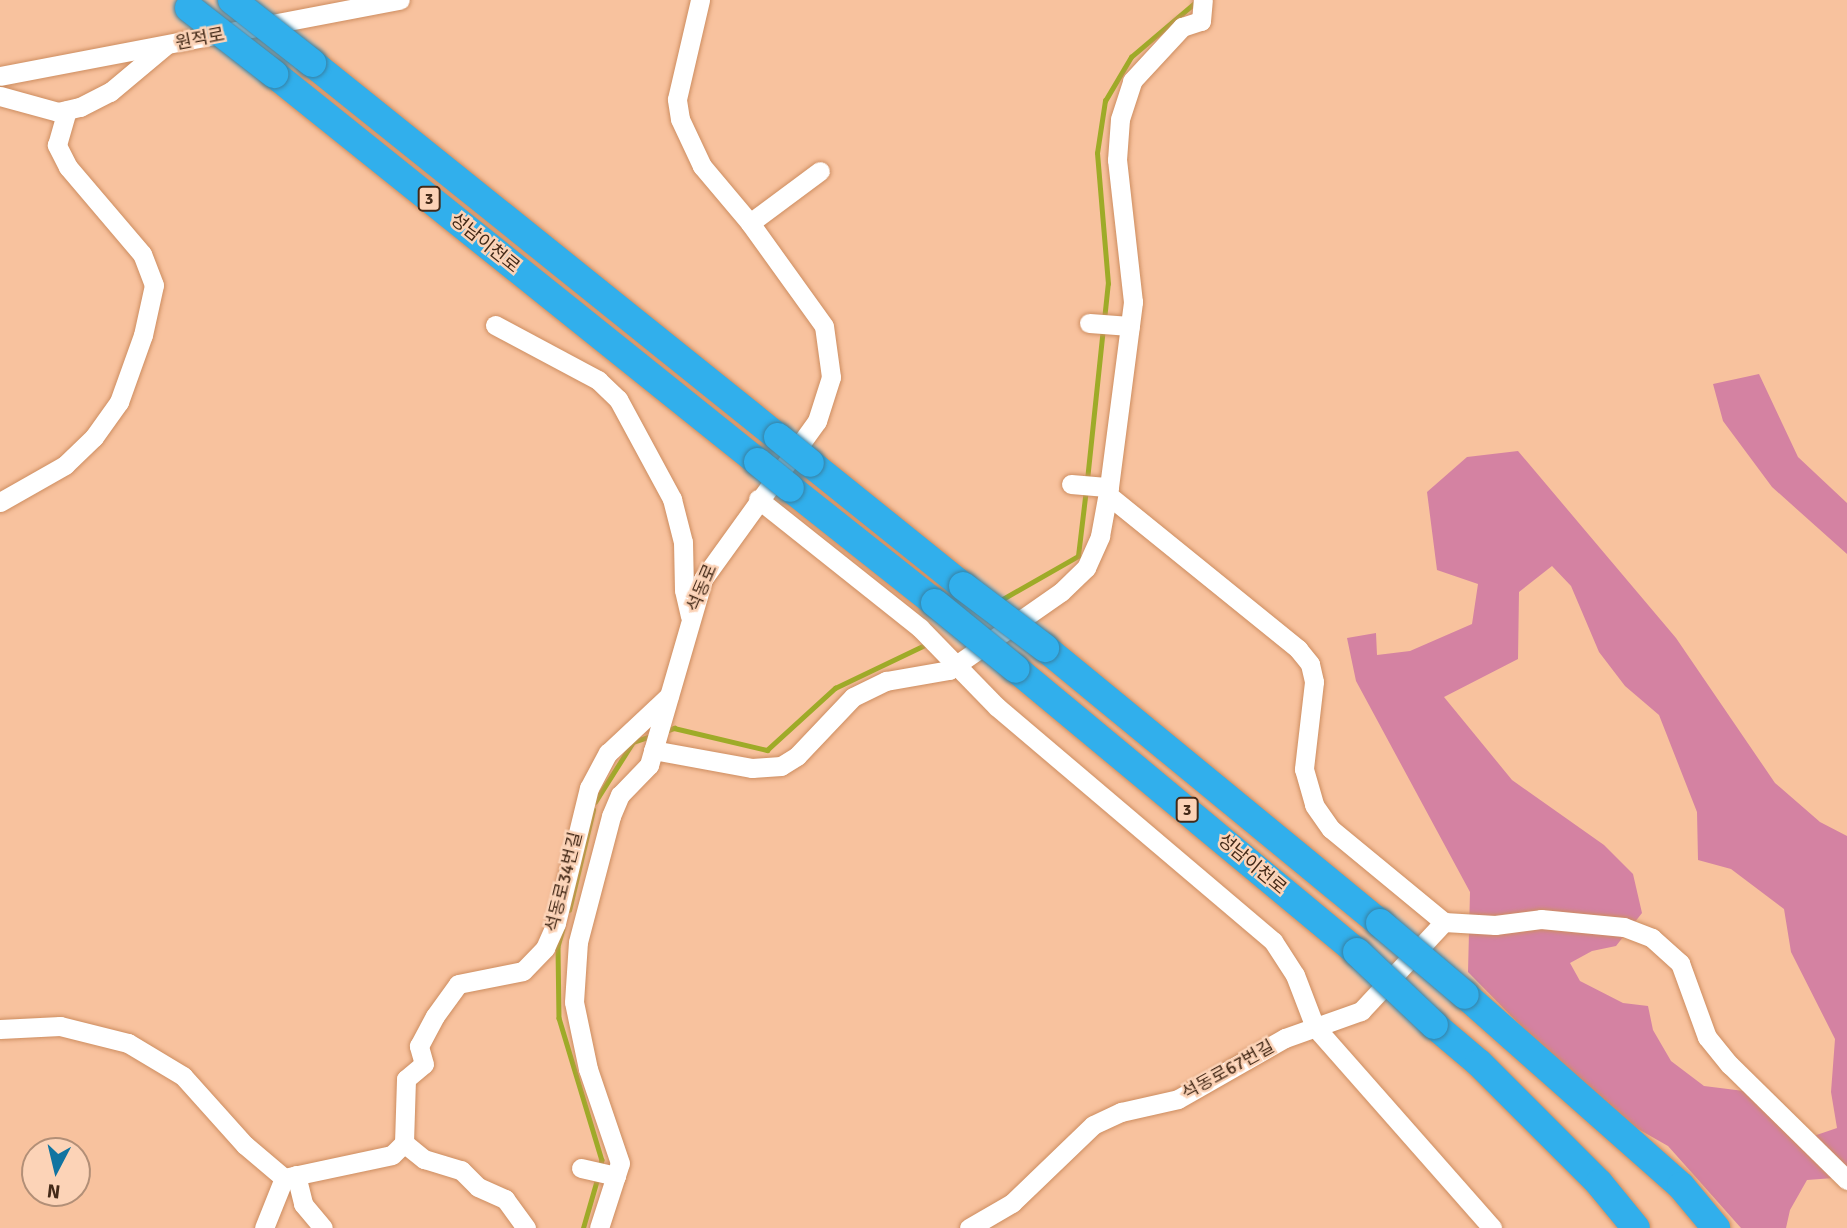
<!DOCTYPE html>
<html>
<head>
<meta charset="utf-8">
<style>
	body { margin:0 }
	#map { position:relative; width:1847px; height:1228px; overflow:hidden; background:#f8c29e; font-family:Signika,"Noto Sans KR",sans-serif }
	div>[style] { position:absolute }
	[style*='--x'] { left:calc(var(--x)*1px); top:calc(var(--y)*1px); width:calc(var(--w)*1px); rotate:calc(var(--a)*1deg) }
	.green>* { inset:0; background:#d482a2 }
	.stream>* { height:4.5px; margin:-2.25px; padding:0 2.25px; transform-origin:2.25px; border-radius:2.25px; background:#9eab28 }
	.roads { filter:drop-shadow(0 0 2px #cd8d60) drop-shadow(0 0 2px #cd8d60) }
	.minor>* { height:19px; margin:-9.5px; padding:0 9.5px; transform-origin:9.5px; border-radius:9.5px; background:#fff }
	.highway>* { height:28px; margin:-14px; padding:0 14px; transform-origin:14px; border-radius:14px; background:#31afec }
	.bridges { filter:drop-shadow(0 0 2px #3880a2) drop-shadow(0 0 2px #3880a2) }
	.highway-bridge>* { height:28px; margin:-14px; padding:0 14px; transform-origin:14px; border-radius:14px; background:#31afec }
	span { translate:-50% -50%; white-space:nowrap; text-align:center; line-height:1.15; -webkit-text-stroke:5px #fcd3b7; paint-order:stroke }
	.shield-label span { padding:2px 5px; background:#fcd3b7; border:2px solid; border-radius:5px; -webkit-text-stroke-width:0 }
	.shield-label { font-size:16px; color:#442a18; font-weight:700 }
	.street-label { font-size:18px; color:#442a18 }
	.north { position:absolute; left:21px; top:1137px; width:70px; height:70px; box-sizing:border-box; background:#fcd3b7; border:2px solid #b28f77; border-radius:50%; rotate:187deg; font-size:19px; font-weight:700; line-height:28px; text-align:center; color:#442a18 }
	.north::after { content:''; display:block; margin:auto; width:24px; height:32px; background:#1174a1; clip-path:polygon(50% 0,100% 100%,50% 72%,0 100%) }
</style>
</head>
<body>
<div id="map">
	<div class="green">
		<i style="clip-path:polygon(1759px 374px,1798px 457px,1847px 503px,1847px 554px,1772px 487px,1723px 421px,1713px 384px)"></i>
		<i style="clip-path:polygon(evenodd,1518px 451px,1676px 638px,1775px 783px,1820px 822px,1847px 836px,1847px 1177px,1807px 1180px,1790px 1210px,1786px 1228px,1741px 1228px,1668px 1146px,1624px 1121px,1577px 1083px,1468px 972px,1470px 892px,1356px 681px,1347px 638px,1376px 633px,1377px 655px,1410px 651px,1472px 624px,1478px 584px,1437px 570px,1427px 492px,1467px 457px,1518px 451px,1552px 566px,1571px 586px,1599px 652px,1625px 686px,1659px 715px,1697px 812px,1698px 860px,1731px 869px,1784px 909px,1791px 952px,1835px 1039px,1831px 1092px,1837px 1128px,1799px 1141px,1744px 1091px,1704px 1086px,1671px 1061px,1653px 1030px,1648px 1006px,1623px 1003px,1580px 981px,1570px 963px,1592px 951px,1616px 946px,1642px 913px,1633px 874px,1604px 845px,1512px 780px,1444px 697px,1518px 659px,1519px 592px,1552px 566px)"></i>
	</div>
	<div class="stream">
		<i style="--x:1104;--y:320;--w:36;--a:-84"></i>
		<i style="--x:1108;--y:284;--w:131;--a:-94.8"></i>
		<i style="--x:1097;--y:153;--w:53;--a:-81.3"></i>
		<i style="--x:1105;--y:101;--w:51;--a:-59.4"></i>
		<i style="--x:1131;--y:57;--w:87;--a:-40.3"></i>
		<i style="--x:1087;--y:480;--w:152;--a:-84"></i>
		<i style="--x:1001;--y:600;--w:89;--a:-29.7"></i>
		<i style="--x:1078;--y:556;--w:67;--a:-83.2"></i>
		<i style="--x:666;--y:731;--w:9;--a:-21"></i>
		<i style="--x:674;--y:728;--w:96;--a:13.3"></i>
		<i style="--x:767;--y:750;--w:92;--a:-42.4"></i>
		<i style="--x:835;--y:688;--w:102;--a:-25.6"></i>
		<i style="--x:595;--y:802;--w:71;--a:-57.7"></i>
		<i style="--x:633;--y:742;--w:19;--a:-18"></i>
		<i style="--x:569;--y:910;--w:103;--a:-76.5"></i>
		<i style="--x:563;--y:929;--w:19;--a:106"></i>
		<i style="--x:558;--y:947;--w:71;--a:89.2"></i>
		<i style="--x:559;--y:1018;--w:148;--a:73.2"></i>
		<i style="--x:602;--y:1160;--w:8;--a:104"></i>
		<i style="--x:583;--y:1228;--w:54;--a:-73.9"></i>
	</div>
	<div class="roads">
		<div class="minor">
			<i style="--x:0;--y:76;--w:407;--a:-10.8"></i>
			<i style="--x:0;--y:96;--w:60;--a:15.4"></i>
			<i style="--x:58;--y:112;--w:23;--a:-13"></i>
			<i style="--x:80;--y:107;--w:34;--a:-27"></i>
			<i style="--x:110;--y:92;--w:72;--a:-39.9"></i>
			<i style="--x:750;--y:223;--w:87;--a:-36.6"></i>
			<i style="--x:1089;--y:323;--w:41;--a:4.2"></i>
			<i style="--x:495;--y:325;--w:117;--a:28.1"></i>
			<i style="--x:598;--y:380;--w:28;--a:44"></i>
			<i style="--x:618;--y:399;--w:114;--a:61.6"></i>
			<i style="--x:672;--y:499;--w:44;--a:75.7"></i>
			<i style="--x:683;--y:542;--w:48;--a:88.8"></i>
			<i style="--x:684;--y:590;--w:27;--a:77"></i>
			<i style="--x:1071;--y:484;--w:38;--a:5"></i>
			<i style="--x:1108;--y:495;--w:245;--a:39"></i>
			<i style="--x:1298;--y:649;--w:19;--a:51"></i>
			<i style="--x:1310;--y:664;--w:18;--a:77"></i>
			<i style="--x:1314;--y:682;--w:88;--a:96.6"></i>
			<i style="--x:1304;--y:769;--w:37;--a:74"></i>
			<i style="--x:1314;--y:805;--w:29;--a:55"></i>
			<i style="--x:1331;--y:829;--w:146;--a:39.5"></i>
			<i style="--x:1444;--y:922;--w:51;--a:3.4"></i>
			<i style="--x:1495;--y:925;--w:46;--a:-7.4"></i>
			<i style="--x:1541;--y:919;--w:83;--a:5.5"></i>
			<i style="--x:1624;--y:927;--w:30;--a:21"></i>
			<i style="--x:1652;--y:938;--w:38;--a:42"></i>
			<i style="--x:1680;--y:963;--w:79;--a:70"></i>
			<i style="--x:1707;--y:1037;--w:36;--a:51"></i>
			<i style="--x:1730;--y:1065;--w:164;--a:44.5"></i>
			<i style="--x:758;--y:499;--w:207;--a:38.5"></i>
			<i style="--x:920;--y:628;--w:110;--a:45.7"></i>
			<i style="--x:997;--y:707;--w:362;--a:40.3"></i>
			<i style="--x:1273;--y:941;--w:40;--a:57.1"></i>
			<i style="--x:1295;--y:975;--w:56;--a:69"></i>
			<i style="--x:1315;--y:1027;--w:268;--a:48.6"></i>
			<i style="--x:0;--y:502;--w:75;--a:-29.6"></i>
			<i style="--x:65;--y:465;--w:40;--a:-44"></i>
			<i style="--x:94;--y:437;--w:43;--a:-54.5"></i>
			<i style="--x:119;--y:402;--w:71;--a:-70.3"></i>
			<i style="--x:143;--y:335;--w:51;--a:-77.6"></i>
			<i style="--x:154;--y:285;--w:33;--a:-111"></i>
			<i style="--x:142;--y:254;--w:114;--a:-130.4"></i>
			<i style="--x:68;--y:167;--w:25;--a:-117"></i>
			<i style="--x:57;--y:145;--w:36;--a:-74"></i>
			<i style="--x:653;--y:750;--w:101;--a:10.3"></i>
			<i style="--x:752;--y:768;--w:29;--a:-4"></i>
			<i style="--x:781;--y:766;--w:19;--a:-32"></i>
			<i style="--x:797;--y:756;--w:81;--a:-46.5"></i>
			<i style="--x:853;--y:697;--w:37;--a:-26"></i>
			<i style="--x:886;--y:681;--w:64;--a:-9.9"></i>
			<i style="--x:949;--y:670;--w:136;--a:-34.9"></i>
			<i style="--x:1061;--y:592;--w:35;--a:-44"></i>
			<i style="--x:1086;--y:568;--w:35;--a:-66"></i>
			<i style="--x:1100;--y:536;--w:50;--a:-79.6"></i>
			<i style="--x:1109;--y:487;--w:187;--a:-82.6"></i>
			<i style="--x:1133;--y:302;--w:143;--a:-96.4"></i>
			<i style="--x:1117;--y:160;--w:41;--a:-85.8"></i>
			<i style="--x:1120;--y:119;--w:40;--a:-72"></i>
			<i style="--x:1132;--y:81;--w:74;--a:-47.2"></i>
			<i style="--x:1182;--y:27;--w:20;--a:-18"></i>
			<i style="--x:1201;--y:21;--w:21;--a:-85"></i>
			<i style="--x:0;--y:1029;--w:60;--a:-2.9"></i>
			<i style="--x:60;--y:1026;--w:70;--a:14"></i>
			<i style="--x:128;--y:1043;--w:64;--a:31"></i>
			<i style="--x:183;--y:1076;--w:93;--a:48.1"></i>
			<i style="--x:245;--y:1145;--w:51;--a:40.2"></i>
			<i style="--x:404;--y:1143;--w:26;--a:39"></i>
			<i style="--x:424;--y:1159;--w:39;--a:17"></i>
			<i style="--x:461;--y:1170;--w:24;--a:45"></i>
			<i style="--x:478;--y:1187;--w:30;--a:24"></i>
			<i style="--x:505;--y:1199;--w:36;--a:54"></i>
			<i style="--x:581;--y:1168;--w:36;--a:13"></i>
			<i style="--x:296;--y:1175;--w:30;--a:76"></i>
			<i style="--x:303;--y:1204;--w:31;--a:50"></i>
			<i style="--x:284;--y:1178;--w:110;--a:-12"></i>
			<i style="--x:392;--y:1155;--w:17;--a:-45"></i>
			<i style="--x:404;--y:1143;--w:64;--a:-88.2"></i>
			<i style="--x:406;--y:1079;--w:23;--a:-40"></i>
			<i style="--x:424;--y:1064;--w:19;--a:-106"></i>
			<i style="--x:419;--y:1046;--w:34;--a:-62"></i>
			<i style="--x:435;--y:1016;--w:39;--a:-54"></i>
			<i style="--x:458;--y:984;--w:66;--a:-11.3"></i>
			<i style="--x:523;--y:971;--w:32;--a:-46"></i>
			<i style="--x:545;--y:948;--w:27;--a:-66"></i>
			<i style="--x:556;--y:923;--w:139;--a:-76.3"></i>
			<i style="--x:589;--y:788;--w:40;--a:-62"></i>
			<i style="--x:608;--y:753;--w:83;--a:-43.1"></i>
			<i style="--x:264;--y:1228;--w:54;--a:-68.2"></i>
			<i style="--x:599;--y:1228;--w:68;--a:-72.1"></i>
			<i style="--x:620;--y:1163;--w:99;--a:-108.8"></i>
			<i style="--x:588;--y:1069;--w:68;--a:-101.8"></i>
			<i style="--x:574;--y:1002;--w:60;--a:-86.2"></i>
			<i style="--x:578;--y:942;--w:130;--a:-75.3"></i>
			<i style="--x:611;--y:816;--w:23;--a:-67"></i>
			<i style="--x:620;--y:795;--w:42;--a:-46"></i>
			<i style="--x:649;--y:765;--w:194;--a:-73.8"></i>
			<i style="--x:703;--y:579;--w:195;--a:-54.2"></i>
			<i style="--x:817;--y:421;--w:46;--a:-72.3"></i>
			<i style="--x:831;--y:377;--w:51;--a:-97.8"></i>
			<i style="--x:824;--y:326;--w:127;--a:-125.7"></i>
			<i style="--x:750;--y:223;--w:75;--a:-130.1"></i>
			<i style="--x:702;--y:166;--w:52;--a:-115.1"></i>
			<i style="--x:680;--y:119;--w:20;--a:-99"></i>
			<i style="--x:677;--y:99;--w:102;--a:-76.9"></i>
			<i style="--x:969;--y:1228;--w:50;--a:-30.2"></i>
			<i style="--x:1012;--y:1203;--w:112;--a:-43.9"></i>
			<i style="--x:1093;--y:1125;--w:31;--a:-25"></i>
			<i style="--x:1121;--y:1112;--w:58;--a:-12.8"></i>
			<i style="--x:1178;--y:1099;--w:123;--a:-29.7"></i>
			<i style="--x:1285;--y:1038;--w:81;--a:-19.6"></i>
			<i style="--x:1361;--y:1011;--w:122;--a:-47"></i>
		</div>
		<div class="highway">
			<i style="--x:312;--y:63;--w:598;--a:38.75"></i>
			<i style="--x:274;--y:74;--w:620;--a:38.72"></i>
			<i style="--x:810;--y:463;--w:196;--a:38.8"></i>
			<i style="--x:790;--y:488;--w:185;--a:38.4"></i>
			<i style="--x:1045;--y:648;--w:433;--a:39.4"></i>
			<i style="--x:1016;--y:669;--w:443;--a:39.7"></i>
			<i style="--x:1465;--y:995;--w:288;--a:41.5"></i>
			<i style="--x:1681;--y:1186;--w:55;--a:50.2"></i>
			<i style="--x:1434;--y:1025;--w:59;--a:40.2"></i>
			<i style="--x:1479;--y:1063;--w:170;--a:45"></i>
			<i style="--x:1599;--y:1183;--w:58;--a:50.6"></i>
		</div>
	</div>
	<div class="bridges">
		<div class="highway-bridge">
			<i style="--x:232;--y:0;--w:102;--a:38.2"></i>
			<i style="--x:189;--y:8;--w:108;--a:37.8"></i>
			<i style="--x:778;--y:437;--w:41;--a:39.1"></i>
			<i style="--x:758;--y:462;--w:41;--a:39.1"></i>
			<i style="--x:963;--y:586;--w:103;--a:37.1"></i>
			<i style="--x:935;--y:603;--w:104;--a:39.2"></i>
			<i style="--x:1380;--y:923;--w:111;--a:40.3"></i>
			<i style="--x:1357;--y:952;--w:106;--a:43.5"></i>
		</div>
	</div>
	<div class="shield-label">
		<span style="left:429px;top:199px">3</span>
		<span style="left:1187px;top:810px">3</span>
	</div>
	<div class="street-label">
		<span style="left:200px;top:39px;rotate:-11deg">원적로</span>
		<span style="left:485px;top:243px;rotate:39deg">성남이천로</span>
		<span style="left:702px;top:588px;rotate:-67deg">석동로</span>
		<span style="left:1252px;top:864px;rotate:40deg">성남이천로</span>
		<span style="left:564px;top:882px;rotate:-76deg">석동로34번길</span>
		<span style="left:1228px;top:1070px;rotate:-29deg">석동로67번길</span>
	</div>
	<div class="north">N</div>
</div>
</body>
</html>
